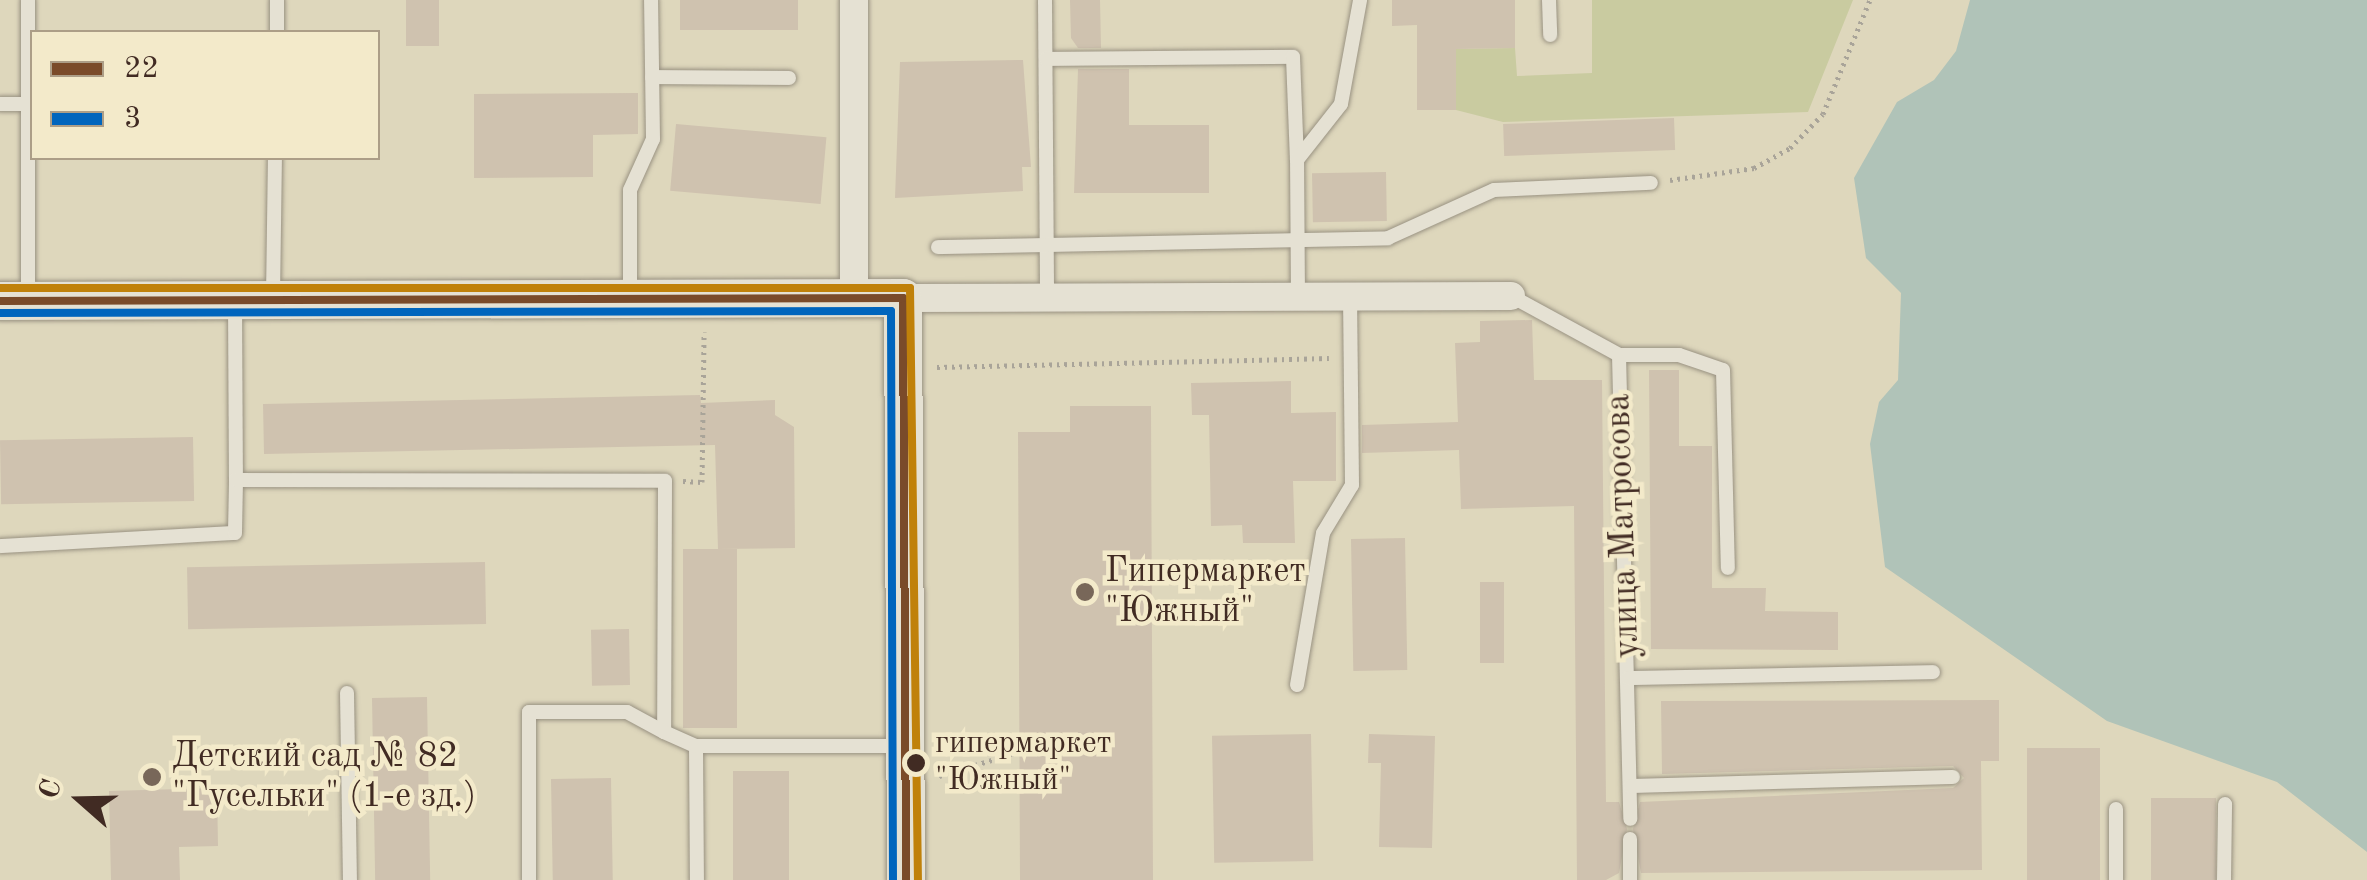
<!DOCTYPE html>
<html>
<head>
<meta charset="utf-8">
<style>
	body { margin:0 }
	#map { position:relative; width:2367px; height:880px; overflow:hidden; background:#ded7bc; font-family:"Old Standard TT",serif }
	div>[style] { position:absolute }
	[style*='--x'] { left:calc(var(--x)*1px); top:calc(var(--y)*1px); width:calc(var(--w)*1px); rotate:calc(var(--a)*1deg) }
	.green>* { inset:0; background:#c9cba0 }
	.water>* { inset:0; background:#b0c3b8 }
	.building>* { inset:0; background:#cfc2af; transform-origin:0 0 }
	.path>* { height:5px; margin-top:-2.5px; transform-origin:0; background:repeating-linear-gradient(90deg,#a9a499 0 2.5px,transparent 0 7.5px) }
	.roads { filter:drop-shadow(0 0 2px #999282) drop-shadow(0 0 2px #999282) }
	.lane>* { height:14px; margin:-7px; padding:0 7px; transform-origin:7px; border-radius:7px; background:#e5e1d3 }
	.street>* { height:28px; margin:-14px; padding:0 14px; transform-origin:14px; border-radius:14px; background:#e5e1d3 }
	.secondary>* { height:38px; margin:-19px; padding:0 19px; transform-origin:19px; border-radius:19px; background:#e5e1d3 }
	.bus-1>* { height:8px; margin:-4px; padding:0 4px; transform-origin:4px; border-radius:4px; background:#7a4b2a }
	.bus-2>* { height:8px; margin:-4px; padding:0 4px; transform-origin:4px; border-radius:4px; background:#0065bd }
	.bus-3>* { height:8px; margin:-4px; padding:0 4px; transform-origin:4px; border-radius:4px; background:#c0810a }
	.dots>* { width:28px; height:28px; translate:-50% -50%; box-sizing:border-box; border:5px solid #f3eaca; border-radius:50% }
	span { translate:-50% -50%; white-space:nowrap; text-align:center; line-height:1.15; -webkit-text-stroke:9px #f3eaca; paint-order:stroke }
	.bus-label { font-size:32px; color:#412b23 }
	.left { translate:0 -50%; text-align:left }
	.street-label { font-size:35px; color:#412b23 }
	.poi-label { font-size:35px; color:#412b23 }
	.legend { position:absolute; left:30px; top:30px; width:350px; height:130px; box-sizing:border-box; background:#f3eaca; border:2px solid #ac9e87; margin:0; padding:12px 18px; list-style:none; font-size:30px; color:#412b23 }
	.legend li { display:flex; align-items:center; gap:20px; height:50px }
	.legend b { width:50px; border:2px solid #ac9e87 }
	.north { position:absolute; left:30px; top:750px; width:100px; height:100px; -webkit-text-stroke:8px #f3eaca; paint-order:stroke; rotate:290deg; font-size:28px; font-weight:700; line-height:40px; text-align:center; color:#412b23 }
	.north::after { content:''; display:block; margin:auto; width:35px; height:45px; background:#412b23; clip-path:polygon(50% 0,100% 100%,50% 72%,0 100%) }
</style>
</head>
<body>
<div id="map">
	<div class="green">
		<i style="clip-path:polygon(1592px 0,1853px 0,1808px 112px,1503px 122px,1456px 110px,1456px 49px,1515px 48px,1517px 76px,1592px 73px)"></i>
	</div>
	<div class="water">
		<i style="clip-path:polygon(1970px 0,2367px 0,2367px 852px,2277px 782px,2107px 721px,1885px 567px,1870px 444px,1879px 402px,1898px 380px,1901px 293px,1866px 258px,1854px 178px,1897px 102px,1934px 80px,1956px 51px)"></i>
	</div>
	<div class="building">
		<i style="left:406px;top:0;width:33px;height:46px"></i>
		<i style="left:680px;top:0;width:118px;height:30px"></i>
		<i style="clip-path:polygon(1070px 0,1100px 0,1101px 48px,1078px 48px,1071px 38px)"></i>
		<i style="clip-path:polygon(1392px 0,1515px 0,1515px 48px,1456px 49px,1456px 110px,1417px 110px,1417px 25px,1392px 26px)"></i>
		<i style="clip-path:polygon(1023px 60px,1031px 167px,1022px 167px,1023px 191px,895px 198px,900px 62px)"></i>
		<i style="clip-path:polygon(1078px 69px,1129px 69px,1129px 125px,1209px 125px,1209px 193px,1074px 193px)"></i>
		<i style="clip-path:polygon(638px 93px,638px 134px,593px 135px,593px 177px,474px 178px,474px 94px)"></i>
		<i style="left:1674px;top:118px;width:32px;height:171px;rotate:88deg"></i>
		<i style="left:676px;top:124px;width:151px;height:67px;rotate:5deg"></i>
		<i style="left:1386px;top:172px;width:49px;height:74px;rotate:89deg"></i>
		<i style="clip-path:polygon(1532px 320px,1534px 380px,1602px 380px,1606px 802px,1619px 802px,1627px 829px,1619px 873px,1606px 880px,1577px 880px,1574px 506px,1461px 509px,1459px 450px,1362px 453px,1362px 425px,1458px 422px,1455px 343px,1480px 342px,1480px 321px)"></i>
		<i style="clip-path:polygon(1649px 370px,1679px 370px,1679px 446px,1712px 446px,1712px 588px,1766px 588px,1765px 611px,1838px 612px,1838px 650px,1651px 649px)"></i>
		<i style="clip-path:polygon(1291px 381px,1291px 413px,1336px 412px,1336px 481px,1293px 481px,1295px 543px,1243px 543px,1242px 525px,1211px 526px,1209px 415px,1192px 415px,1191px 383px)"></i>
		<i style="clip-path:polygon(700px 395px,701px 403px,775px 400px,775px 415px,794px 427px,795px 548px,718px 549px,715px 445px,264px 454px,263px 404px)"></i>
		<i style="clip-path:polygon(1070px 406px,1151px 406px,1153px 880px,1020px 880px,1018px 432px,1070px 432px)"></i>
		<i style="left:193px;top:437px;width:64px;height:193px;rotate:89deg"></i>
		<i style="left:1405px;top:538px;width:132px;height:54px;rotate:89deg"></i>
		<i style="left:683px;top:549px;width:54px;height:179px"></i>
		<i style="left:485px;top:562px;width:62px;height:298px;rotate:89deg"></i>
		<i style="left:1480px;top:582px;width:24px;height:81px"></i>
		<i style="left:629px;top:629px;width:56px;height:38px;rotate:89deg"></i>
		<i style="left:427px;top:697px;width:183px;height:55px;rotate:89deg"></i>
		<i style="clip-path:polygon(1999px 700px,1999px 761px,1981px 761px,1982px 870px,1641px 873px,1633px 829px,1640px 802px,1953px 788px,1964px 778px,1953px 766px,1662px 774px,1661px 701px)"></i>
		<i style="left:1311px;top:734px;width:127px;height:99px;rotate:89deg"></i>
		<i style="clip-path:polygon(1369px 734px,1435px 736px,1432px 848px,1379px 847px,1381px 763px,1368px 763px)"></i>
		<i style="left:2100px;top:748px;width:132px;height:73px;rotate:90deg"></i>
		<i style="left:733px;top:771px;width:56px;height:109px"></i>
		<i style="left:611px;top:778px;width:102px;height:60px;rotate:89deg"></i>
		<i style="clip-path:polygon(217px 788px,218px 846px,179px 847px,180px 880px,111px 880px,109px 791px)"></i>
		<i style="left:2151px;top:798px;width:65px;height:82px"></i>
	</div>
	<div class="path">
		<i style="--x:1670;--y:180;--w:85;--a:-8.1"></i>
		<i style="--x:1754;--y:168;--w:41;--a:-29.1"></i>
		<i style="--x:1790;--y:148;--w:47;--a:-45.9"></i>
		<i style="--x:1823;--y:114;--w:123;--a:-67.6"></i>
		<i style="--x:937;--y:367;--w:392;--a:-1.3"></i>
		<i style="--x:683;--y:481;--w:19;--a:3"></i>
		<i style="--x:702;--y:482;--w:150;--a:-89.2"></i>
		<i style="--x:939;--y:776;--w:83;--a:-16.9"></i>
	</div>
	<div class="roads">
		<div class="lane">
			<i style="--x:1045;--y:0;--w:297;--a:89.6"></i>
			<i style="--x:1549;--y:0;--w:35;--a:88"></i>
			<i style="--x:277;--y:32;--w:32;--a:-90"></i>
			<i style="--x:1046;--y:59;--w:247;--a:-0.5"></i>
			<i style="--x:1293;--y:57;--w:103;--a:87.8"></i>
			<i style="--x:652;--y:77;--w:137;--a:0.4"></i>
			<i style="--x:0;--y:104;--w:27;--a:0"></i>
			<i style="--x:938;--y:247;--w:450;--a:-1.1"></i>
			<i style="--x:1388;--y:238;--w:116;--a:-24.4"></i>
			<i style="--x:1494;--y:190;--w:157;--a:-2.6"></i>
			<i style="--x:1511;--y:296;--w:123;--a:28.6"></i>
			<i style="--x:1619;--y:355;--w:464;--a:88.6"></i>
			<i style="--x:273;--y:297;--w:139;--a:-89.2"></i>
			<i style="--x:630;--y:298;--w:108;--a:-90"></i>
			<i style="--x:630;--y:190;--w:56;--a:-65.7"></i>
			<i style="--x:653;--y:139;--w:139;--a:-90.8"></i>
			<i style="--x:1298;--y:298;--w:138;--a:-90.4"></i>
			<i style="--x:1297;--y:160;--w:71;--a:-51.8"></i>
			<i style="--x:1341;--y:104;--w:106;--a:-79.6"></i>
			<i style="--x:28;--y:300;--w:300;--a:-90"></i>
			<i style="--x:235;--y:301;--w:179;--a:89.7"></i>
			<i style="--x:1619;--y:355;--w:60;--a:0"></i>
			<i style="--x:1679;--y:355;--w:46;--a:18.8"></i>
			<i style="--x:1723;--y:370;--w:198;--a:88.6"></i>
			<i style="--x:0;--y:546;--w:235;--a:-3.2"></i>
			<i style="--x:235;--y:533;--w:53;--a:-88.9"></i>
			<i style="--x:236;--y:480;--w:429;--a:0.1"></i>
			<i style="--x:665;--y:481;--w:251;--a:90.2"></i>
			<i style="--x:664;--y:732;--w:35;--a:24"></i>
			<i style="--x:696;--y:746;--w:134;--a:89.6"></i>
			<i style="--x:1628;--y:678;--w:305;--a:-1.1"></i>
			<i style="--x:1297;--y:685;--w:154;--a:-80.3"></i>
			<i style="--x:1323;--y:533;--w:56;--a:-58.9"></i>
			<i style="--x:1352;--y:485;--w:188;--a:-90.6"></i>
			<i style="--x:347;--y:693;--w:187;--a:89.1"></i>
			<i style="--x:696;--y:746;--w:209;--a:0"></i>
			<i style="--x:1630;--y:786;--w:323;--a:-1.6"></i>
			<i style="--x:2116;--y:809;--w:71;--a:90"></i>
			<i style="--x:1630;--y:839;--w:41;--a:90"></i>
			<i style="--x:529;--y:880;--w:168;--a:-90"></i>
			<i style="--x:529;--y:712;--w:98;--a:0"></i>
			<i style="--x:627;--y:712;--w:42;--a:28.4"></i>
			<i style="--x:2224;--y:880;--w:76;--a:-89.2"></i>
		</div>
		<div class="street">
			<i style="--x:854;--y:0;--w:298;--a:90"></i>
			<i style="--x:903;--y:298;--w:608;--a:-0.19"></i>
		</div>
		<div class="secondary">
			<i style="--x:0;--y:301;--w:903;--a:-0.19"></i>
			<i style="--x:903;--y:298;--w:582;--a:89.7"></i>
		</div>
	</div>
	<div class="bus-1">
		<i style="--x:903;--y:298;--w:582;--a:89.7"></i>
		<i style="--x:0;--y:301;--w:903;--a:-0.19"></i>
	</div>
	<div class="bus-2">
		<i style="--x:0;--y:313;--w:891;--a:-0.13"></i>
		<i style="--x:891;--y:311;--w:569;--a:89.8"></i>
	</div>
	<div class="bus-3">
		<i style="--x:0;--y:288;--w:910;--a:0"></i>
		<i style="--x:910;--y:288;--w:592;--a:89.23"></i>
	</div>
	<div class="dots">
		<i style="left:1085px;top:592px;background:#786759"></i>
		<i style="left:916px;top:763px;background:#412b23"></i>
		<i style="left:152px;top:777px;background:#786759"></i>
	</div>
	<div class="bus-label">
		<span class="left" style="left:935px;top:763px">гипермаркет<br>"Южный"</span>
	</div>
	<div class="street-label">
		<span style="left:1624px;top:526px;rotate:-92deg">улица Матросова</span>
	</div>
	<div class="poi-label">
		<span class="left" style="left:1105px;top:592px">Гипермаркет<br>"Южный"</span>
		<span class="left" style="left:172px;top:777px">Детский сад № 82<br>"Гусельки" (1-е зд.)</span>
	</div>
	<ul class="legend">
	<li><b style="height:12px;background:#7a4b2a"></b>22</li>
	<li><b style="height:12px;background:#0065bd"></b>3</li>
	</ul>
	<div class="north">С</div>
</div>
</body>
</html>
